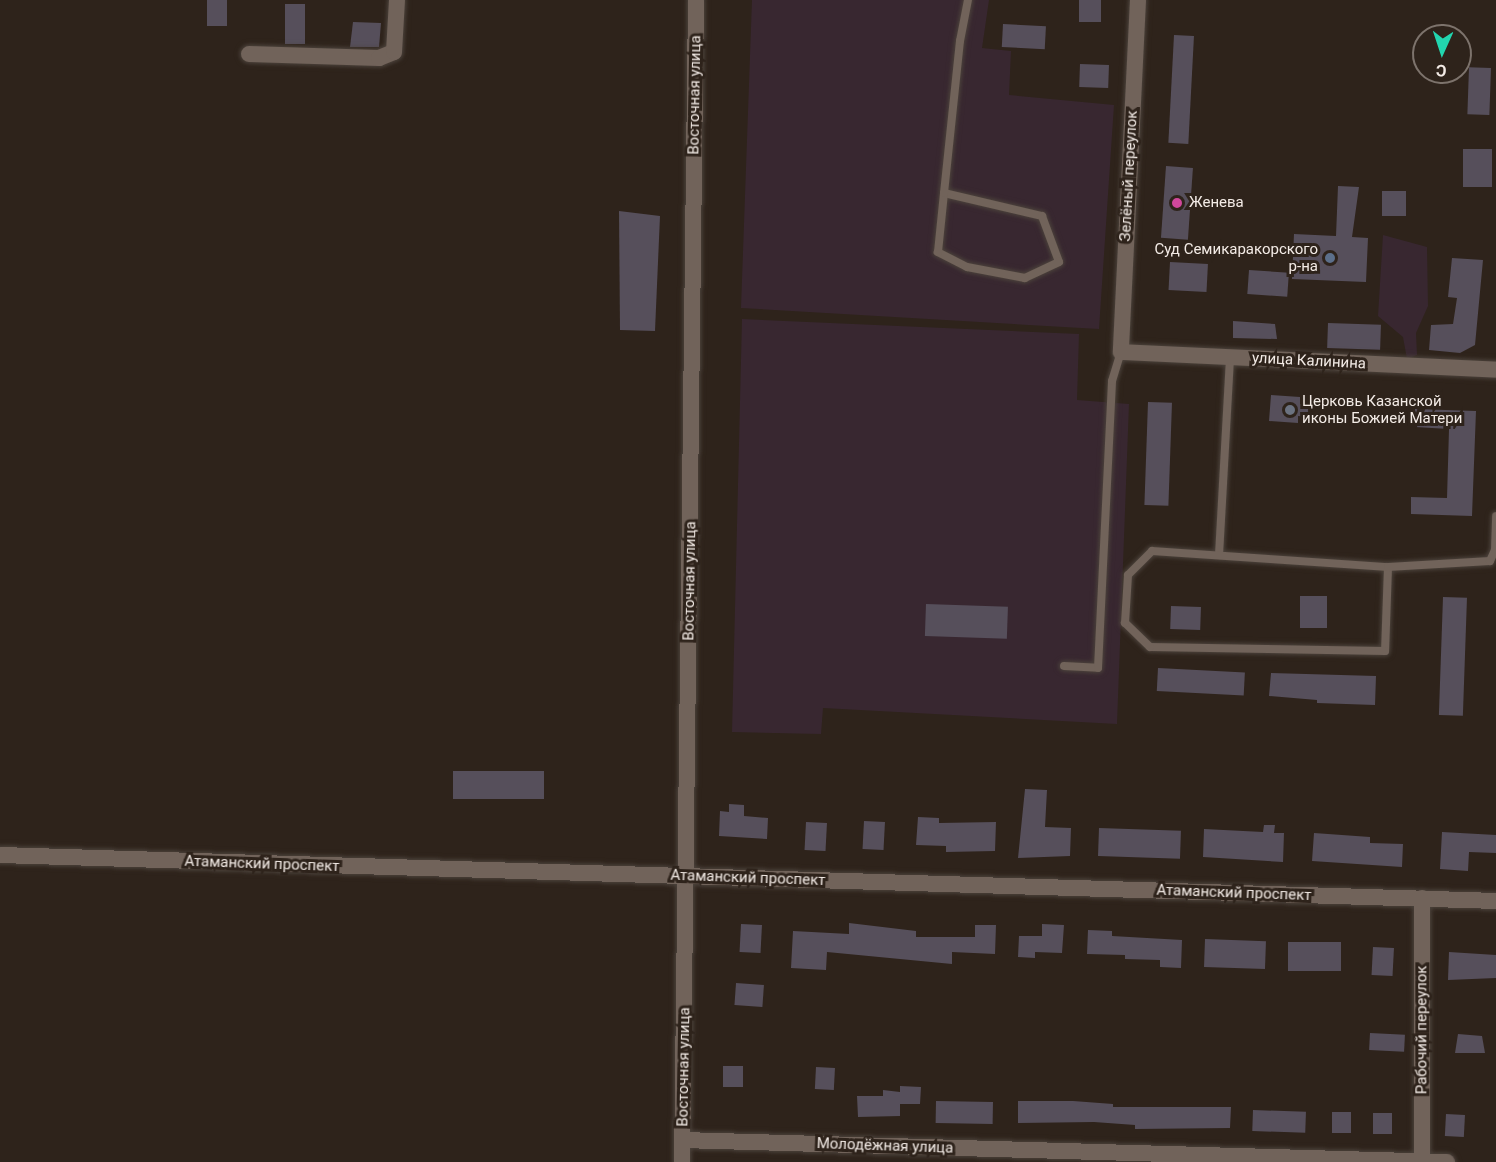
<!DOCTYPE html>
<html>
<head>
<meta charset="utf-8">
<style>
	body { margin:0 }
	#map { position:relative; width:1496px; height:1162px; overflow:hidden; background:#2e231b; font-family:Roboto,sans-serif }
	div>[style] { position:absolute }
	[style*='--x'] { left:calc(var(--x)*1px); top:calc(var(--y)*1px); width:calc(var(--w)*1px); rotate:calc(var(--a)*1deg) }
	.industrial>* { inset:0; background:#382730 }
	.building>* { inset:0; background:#564f5b; transform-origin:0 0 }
	.roads { filter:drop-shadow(0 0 2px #4b423b) drop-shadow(0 0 2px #4b423b) }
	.service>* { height:8px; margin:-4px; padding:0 4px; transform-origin:4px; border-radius:4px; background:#71635a }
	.minor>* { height:16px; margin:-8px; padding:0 8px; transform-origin:8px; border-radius:8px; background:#71635a }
	.dots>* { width:16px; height:16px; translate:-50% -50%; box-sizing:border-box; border:3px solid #2e231b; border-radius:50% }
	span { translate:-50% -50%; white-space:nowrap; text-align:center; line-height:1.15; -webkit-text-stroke:6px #2e231b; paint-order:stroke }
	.street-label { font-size:15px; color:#f3ebe6 }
	.poi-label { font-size:15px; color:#f3ebe6 }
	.left { translate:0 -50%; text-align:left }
	.right { translate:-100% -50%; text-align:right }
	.north { position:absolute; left:1412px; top:24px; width:60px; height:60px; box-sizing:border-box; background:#2e231b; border:2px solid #7d736c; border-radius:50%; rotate:183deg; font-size:16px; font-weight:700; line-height:24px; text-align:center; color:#f3ebe6 }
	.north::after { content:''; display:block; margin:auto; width:21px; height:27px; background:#22d5af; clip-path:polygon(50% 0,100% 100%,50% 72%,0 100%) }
</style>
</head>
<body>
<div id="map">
	<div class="industrial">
		<i style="clip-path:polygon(752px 0,989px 0,982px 48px,1011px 51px,1009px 95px,1114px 105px,1099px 329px,741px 308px)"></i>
		<i style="clip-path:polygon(1383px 235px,1427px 247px,1428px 306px,1416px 333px,1417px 355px,1407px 359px,1403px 337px,1378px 316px)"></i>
		<i style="clip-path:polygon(742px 319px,1079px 334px,1077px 400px,1129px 404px,1117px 724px,823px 708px,821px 734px,732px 732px)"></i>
	</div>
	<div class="building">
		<i style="left:207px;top:0;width:20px;height:26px"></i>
		<i style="left:1079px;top:0;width:22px;height:22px"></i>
		<i style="left:285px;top:4px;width:20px;height:40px"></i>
		<i style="clip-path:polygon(353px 22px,381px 23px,379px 47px,350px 47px)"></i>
		<i style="left:1003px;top:24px;width:43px;height:23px;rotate:3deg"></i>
		<i style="left:1174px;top:35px;width:20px;height:108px;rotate:3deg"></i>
		<i style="left:1080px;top:64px;width:29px;height:23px;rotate:2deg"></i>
		<i style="left:1491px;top:68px;width:47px;height:22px;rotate:92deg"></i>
		<i style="left:1463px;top:149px;width:29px;height:38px"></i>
		<i style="left:1166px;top:166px;width:27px;height:72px;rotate:4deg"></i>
		<i style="clip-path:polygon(1338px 186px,1359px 187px,1352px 237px,1368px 238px,1366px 282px,1292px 279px,1294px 234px,1336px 236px)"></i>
		<i style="left:1382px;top:191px;width:24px;height:25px"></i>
		<i style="clip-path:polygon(619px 211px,660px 216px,655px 331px,620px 330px)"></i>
		<i style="clip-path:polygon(1452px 258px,1483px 260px,1475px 345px,1460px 353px,1429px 350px,1431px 325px,1453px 324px,1457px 298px,1448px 297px)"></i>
		<i style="left:1170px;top:262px;width:38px;height:28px;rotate:3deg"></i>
		<i style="left:1249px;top:270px;width:40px;height:24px;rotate:4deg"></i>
		<i style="clip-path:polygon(1233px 321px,1275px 324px,1277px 339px,1233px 338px)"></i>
		<i style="left:1328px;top:323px;width:53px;height:25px;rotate:2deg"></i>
		<i style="clip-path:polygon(1271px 395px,1300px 397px,1300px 404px,1310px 404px,1310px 417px,1298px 416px,1298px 423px,1269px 421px)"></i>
		<i style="left:1148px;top:402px;width:24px;height:103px;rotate:2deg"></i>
		<i style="clip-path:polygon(1415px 409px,1476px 411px,1472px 516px,1411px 514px,1411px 497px,1447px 498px,1449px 429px,1415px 427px)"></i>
		<i style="left:1300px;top:596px;width:27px;height:32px"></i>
		<i style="left:1443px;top:597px;width:24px;height:118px;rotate:2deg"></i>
		<i style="left:926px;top:604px;width:82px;height:32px;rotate:2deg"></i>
		<i style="left:1171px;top:606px;width:30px;height:23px;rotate:2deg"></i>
		<i style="left:1158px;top:668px;width:87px;height:23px;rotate:3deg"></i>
		<i style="clip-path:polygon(1271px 673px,1376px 676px,1375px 705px,1317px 703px,1317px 700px,1269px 696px)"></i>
		<i style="left:453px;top:771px;width:91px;height:28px"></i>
		<i style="clip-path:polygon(1025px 789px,1047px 790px,1045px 827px,1071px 828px,1070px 856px,1018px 858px)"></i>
		<i style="clip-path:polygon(729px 804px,744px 805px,744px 816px,768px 818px,767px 839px,719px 836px,720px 811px,729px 812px)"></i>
		<i style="clip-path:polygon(918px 817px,939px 818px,939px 823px,996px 822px,995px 851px,946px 852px,946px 846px,916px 845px)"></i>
		<i style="left:864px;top:821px;width:21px;height:28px;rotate:3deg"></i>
		<i style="left:806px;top:822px;width:21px;height:28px;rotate:3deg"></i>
		<i style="clip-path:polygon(1264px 825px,1275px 825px,1274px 833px,1284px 833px,1283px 862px,1203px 857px,1204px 829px,1263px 832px)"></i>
		<i style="left:1099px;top:828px;width:82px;height:28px;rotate:2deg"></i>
		<i style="clip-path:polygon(1442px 832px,1496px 835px,1496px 853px,1469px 852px,1468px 871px,1440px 869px)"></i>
		<i style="clip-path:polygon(1314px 833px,1370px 837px,1370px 843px,1403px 844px,1402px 867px,1312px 861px)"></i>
		<i style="clip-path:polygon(849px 923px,916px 931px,916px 937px,975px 937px,975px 925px,996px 925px,995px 954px,952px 952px,952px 964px,827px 952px,826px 970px,791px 968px,793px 931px,849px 934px)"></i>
		<i style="left:741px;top:924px;width:21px;height:28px;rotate:3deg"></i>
		<i style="clip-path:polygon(1042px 924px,1064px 925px,1062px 953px,1035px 952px,1035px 958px,1018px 957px,1019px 936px,1042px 936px)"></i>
		<i style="clip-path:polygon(1088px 930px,1112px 931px,1112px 936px,1182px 940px,1181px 968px,1160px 967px,1160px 960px,1125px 959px,1125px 955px,1087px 954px)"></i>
		<i style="left:1205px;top:939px;width:61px;height:28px;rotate:2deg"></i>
		<i style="left:1288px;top:942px;width:53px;height:29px"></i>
		<i style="left:1373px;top:947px;width:21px;height:28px;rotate:3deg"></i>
		<i style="clip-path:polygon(1449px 952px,1496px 955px,1496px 978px,1448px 980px)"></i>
		<i style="left:736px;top:983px;width:28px;height:22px;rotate:4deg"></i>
		<i style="left:1370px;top:1033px;width:35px;height:17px;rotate:3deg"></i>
		<i style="clip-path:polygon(1458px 1034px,1482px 1036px,1485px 1053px,1455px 1053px)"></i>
		<i style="left:723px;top:1066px;width:20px;height:21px"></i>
		<i style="left:816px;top:1067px;width:19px;height:22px;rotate:3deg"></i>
		<i style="clip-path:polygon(900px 1086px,921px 1087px,920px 1104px,900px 1104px,900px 1116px,858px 1117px,857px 1096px,883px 1096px,883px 1090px,900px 1092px)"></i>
		<i style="left:936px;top:1101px;width:57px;height:22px;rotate:1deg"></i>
		<i style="clip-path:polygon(1018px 1101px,1073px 1101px,1113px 1104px,1113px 1107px,1231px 1107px,1230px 1128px,1135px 1129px,1135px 1125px,1094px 1122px,1018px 1123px)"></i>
		<i style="left:1253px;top:1110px;width:53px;height:21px;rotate:2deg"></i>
		<i style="left:1332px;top:1112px;width:19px;height:21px"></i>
		<i style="left:1373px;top:1113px;width:19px;height:21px"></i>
		<i style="left:1446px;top:1114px;width:19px;height:22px;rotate:3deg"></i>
	</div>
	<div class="roads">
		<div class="service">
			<i style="--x:944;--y:193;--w:101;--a:13.2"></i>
			<i style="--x:1042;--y:216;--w:49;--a:69.7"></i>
			<i style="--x:1059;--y:262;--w:38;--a:155"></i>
			<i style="--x:1025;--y:278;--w:59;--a:-169.3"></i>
			<i style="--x:967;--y:267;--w:33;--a:-153"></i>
			<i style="--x:938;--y:252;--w:59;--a:-84.2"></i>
			<i style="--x:944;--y:193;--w:153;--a:-84"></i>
			<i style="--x:960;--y:41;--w:42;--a:-79"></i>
			<i style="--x:1219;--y:555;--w:198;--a:-86.8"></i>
			<i style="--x:1388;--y:567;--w:84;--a:92"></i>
			<i style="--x:1385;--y:651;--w:235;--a:-179"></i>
			<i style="--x:1150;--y:647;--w:35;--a:-136"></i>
			<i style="--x:1125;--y:623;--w:48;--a:-86.4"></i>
			<i style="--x:1128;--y:575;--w:34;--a:-45"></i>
			<i style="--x:1152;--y:551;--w:237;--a:3.9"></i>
			<i style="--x:1388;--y:567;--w:102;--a:-3.4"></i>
			<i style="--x:1490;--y:561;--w:12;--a:-66"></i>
			<i style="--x:1495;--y:550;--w:34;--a:-88"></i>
			<i style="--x:1064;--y:666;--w:34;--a:3"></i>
			<i style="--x:1098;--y:668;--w:287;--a:-87.2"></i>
			<i style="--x:1112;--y:381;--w:30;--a:-73"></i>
		</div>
		<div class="minor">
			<i style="--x:1138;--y:0;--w:352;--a:92.8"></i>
			<i style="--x:1121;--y:352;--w:375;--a:2.7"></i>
			<i style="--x:249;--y:54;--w:130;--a:1.8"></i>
			<i style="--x:379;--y:58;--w:16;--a:-22"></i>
			<i style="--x:394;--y:52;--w:52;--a:-86.7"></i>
			<i style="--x:0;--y:855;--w:1497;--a:1.76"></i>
			<i style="--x:1422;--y:898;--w:264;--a:90"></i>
			<i style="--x:682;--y:1140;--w:765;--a:1.65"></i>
			<i style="--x:682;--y:1162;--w:1162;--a:-89.31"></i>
		</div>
	</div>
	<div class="dots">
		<i style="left:1177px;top:203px;background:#d1479c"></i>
		<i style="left:1330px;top:258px;background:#5c6f8a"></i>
		<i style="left:1290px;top:410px;background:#6b7280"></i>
	</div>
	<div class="street-label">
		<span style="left:695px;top:95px;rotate:-89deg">Восточная улица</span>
		<span style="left:1129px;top:176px;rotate:-87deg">Зелёный переулок</span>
		<span style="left:1309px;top:361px;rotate:3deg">улица Калинина</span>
		<span style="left:690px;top:581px;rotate:-89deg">Восточная улица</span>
		<span style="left:262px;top:864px;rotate:2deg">Атаманский проспект</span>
		<span style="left:748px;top:878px;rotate:2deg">Атаманский проспект</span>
		<span style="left:1234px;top:893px;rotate:2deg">Атаманский проспект</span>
		<span style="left:1422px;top:1030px;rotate:-90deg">Рабочий переулок</span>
		<span style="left:684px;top:1067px;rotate:-89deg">Восточная улица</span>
		<span style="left:885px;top:1146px;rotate:2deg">Молодёжная улица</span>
	</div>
	<div class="poi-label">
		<span class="left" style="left:1189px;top:203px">Женева</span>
		<span class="right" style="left:1318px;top:258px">Суд Семикаракорского<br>р-на</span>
		<span class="left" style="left:1302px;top:410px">Церковь Казанской<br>иконы Божией Матери</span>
	</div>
	<div class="north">С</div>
</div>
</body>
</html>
